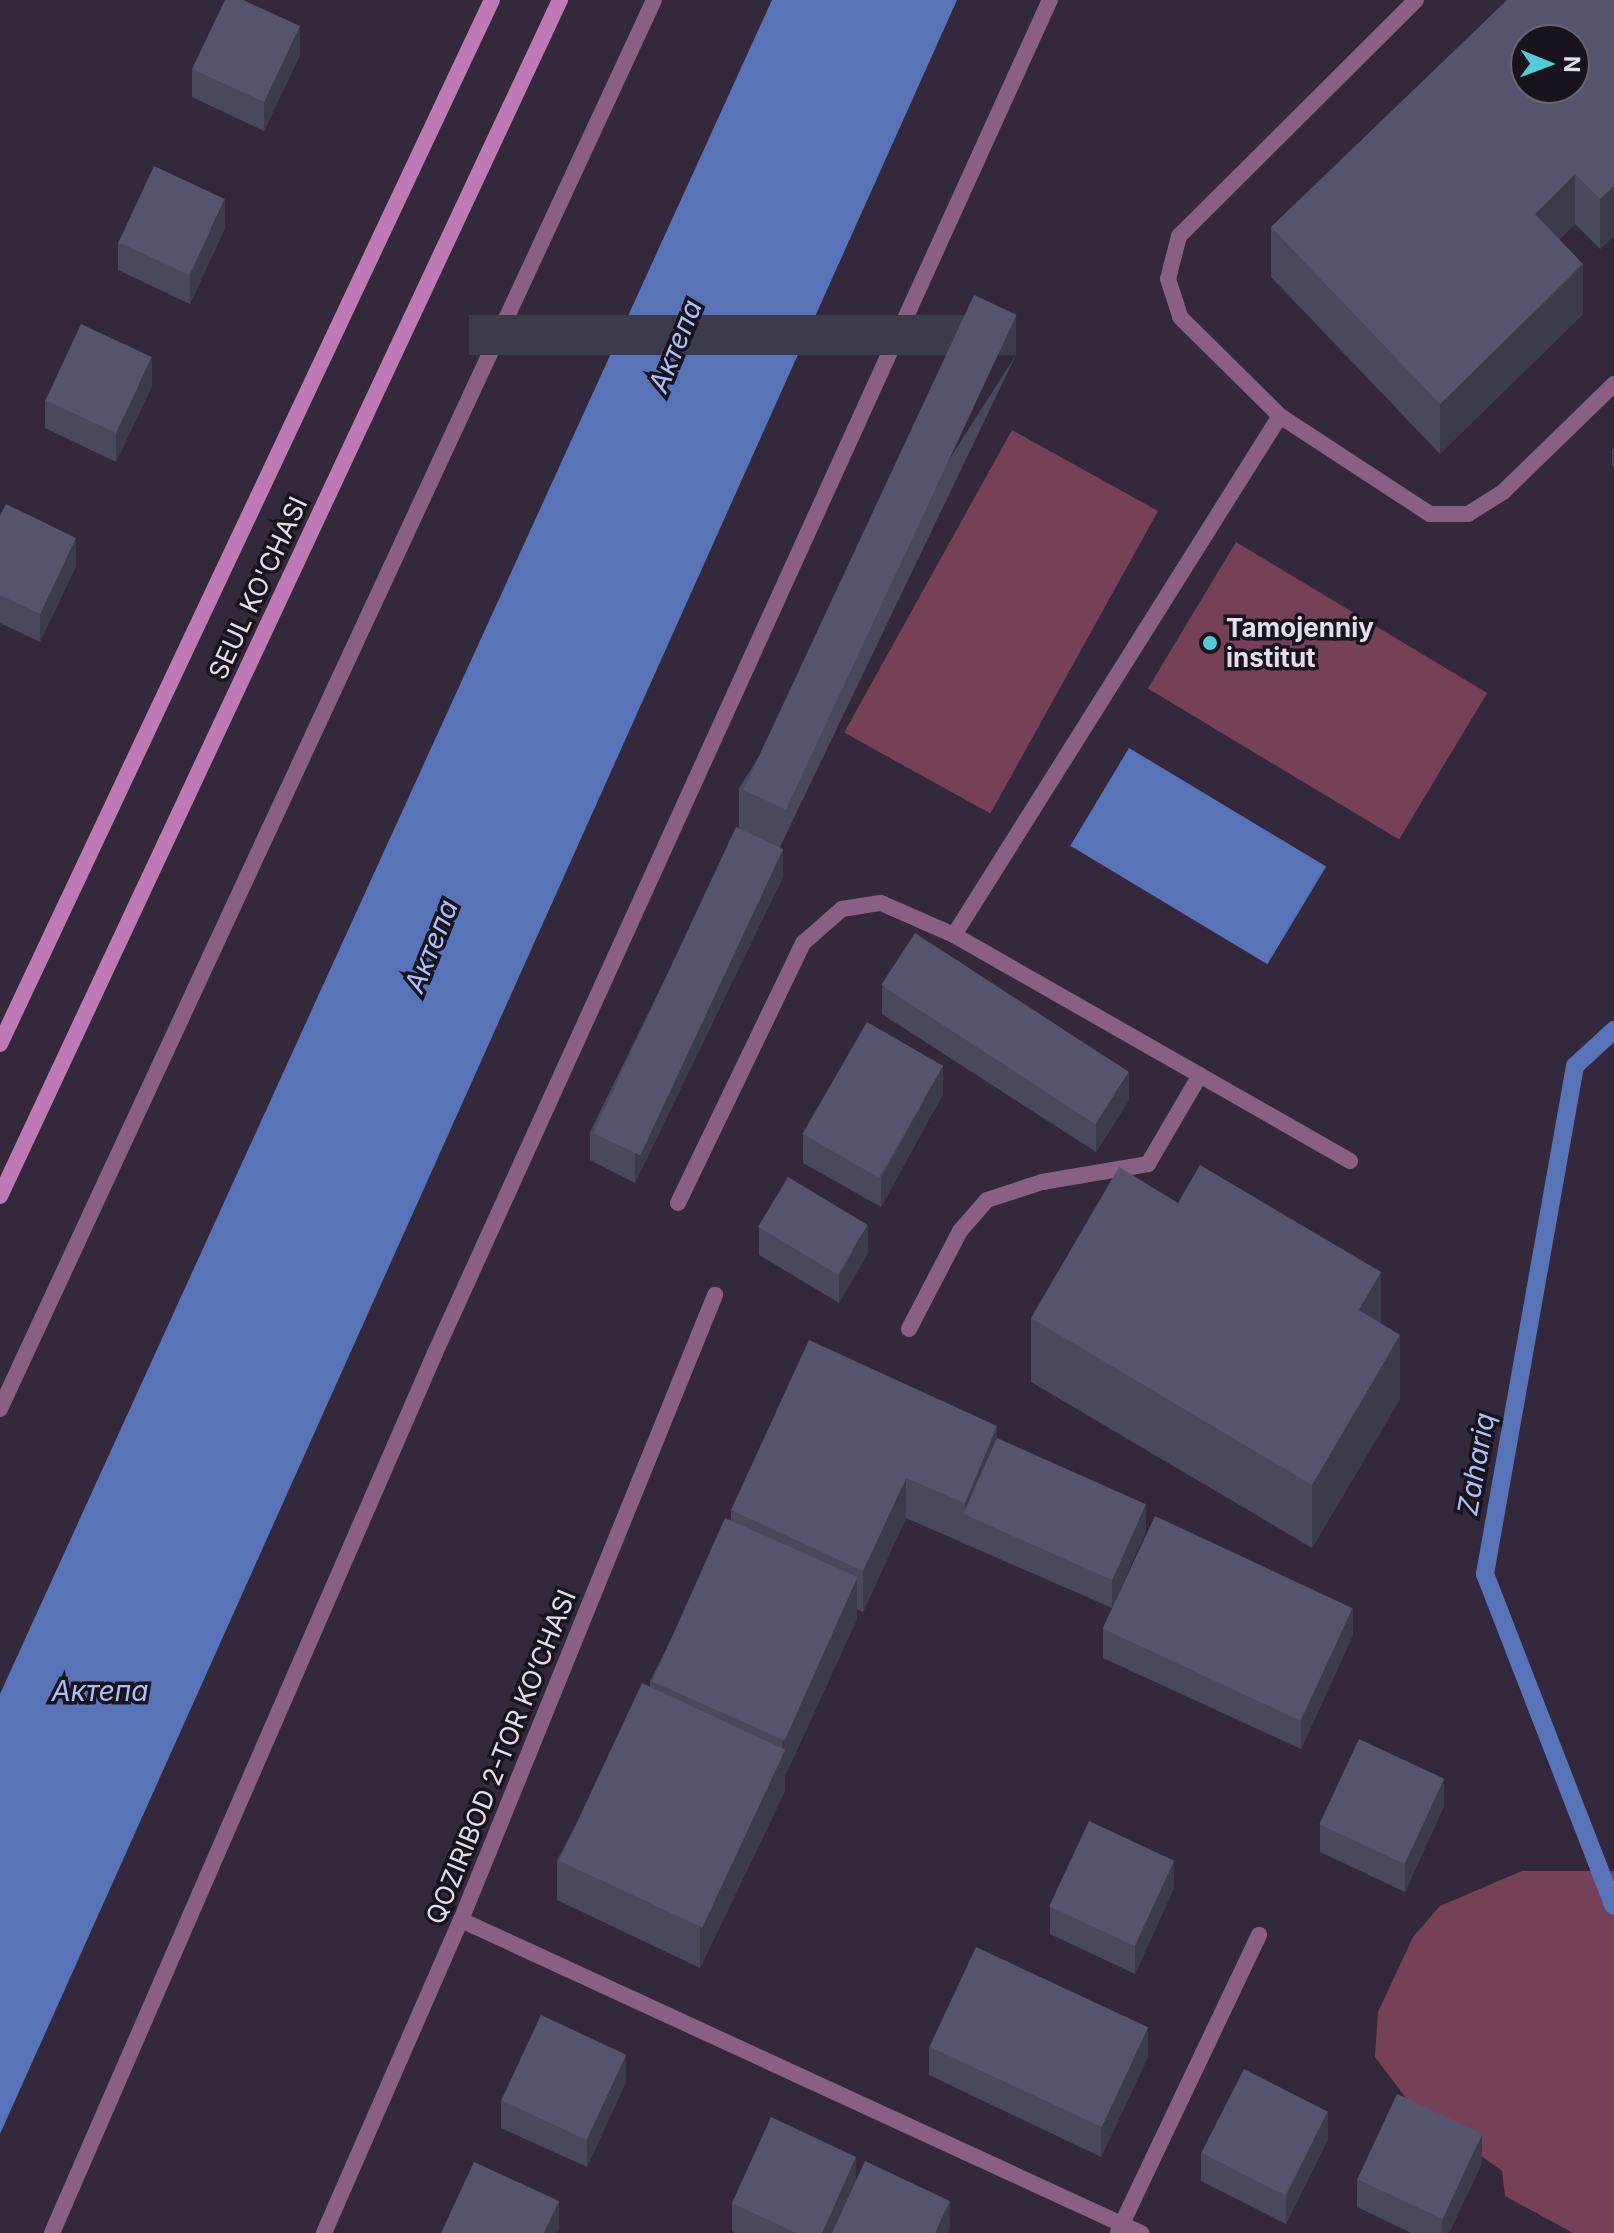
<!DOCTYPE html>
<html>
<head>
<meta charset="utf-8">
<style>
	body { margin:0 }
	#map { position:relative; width:1614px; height:2233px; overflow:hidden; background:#33283c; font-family:Inter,sans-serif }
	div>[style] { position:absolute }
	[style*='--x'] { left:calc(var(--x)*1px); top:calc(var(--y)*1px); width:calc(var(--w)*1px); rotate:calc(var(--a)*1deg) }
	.green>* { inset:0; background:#764158; transform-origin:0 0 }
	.water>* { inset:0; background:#5873b8; transform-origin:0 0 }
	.stream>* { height:18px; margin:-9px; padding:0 9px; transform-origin:9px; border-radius:9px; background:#5873b8 }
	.service>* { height:16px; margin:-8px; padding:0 8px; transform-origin:8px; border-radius:8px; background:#8a5f84 }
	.pedestrian>* { height:16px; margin:-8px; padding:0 8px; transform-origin:8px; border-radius:8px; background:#8a5f84 }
	.minor>* { height:16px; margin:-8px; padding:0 8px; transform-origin:8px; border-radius:8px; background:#8a5f84 }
	.secondary>* { height:16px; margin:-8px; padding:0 8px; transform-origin:8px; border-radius:8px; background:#bf79b5 }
	.wall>* { inset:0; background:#4a485d }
	.shaded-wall>* { inset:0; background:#3c3b4c; transform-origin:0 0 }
	.building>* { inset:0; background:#56546c; transform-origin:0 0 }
	.dots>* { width:22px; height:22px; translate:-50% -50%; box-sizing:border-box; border:4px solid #18131c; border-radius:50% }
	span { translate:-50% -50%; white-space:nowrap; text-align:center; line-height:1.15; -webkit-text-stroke:7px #18131c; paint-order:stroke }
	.street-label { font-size:26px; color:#e4ddea }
	.poi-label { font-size:26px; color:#e4ddea; font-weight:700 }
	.left { translate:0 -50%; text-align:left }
	.water-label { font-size:28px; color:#a9c1fa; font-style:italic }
	.north { position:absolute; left:1510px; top:24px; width:80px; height:80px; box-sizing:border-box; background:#18131c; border:2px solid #6a646e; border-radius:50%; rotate:91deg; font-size:22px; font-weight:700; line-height:32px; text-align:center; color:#e4ddea }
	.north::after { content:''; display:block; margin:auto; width:28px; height:36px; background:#52ccd5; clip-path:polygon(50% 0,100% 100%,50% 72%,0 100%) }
</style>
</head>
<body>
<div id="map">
	<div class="green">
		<i style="left:1012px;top:430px;width:167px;height:346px;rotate:29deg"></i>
		<i style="left:1236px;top:542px;width:293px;height:171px;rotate:31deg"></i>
		<i style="clip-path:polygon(1522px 1871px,1614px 1871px,1614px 2233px,1573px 2233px,1505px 2196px,1502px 2171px,1412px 2106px,1375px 2057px,1378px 2012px,1413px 1937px,1440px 1906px)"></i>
	</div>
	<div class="water">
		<i style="clip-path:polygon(772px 0,957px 0,0 2134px,0 1694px)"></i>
		<i style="left:1129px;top:748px;width:230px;height:114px;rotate:31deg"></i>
	</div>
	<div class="stream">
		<i style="--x:1614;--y:1030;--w:53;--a:137.3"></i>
		<i style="--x:1575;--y:1066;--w:516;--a:100.05"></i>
		<i style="--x:1485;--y:1574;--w:356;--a:68.8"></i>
	</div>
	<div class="service">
		<i style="--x:1416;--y:0;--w:334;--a:135.1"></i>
		<i style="--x:1179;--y:236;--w:44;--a:104.3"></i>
		<i style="--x:1168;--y:279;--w:40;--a:72"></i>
		<i style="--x:1180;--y:317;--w:141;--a:44.7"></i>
		<i style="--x:1280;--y:416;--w:179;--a:33.2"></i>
		<i style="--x:1430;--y:514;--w:38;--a:0"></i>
		<i style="--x:1468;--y:514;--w:41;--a:-32.2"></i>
		<i style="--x:1503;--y:492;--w:155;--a:-44.2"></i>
		<i style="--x:954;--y:935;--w:456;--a:29.7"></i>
		<i style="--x:678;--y:1203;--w:288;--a:-64.3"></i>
		<i style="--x:803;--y:943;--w:52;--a:-41.1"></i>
		<i style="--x:842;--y:909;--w:39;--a:-9"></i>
		<i style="--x:881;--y:903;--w:80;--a:23.7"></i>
		<i style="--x:954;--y:935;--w:613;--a:-57.87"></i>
		<i style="--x:909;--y:1329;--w:110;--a:-62.5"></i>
		<i style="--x:960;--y:1231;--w:41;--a:-48.9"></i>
		<i style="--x:987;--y:1200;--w:58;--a:-18.1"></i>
		<i style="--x:1042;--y:1182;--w:108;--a:-9.6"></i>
		<i style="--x:1148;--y:1164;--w:103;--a:-59.7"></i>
	</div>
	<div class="pedestrian">
		<i style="--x:0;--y:1409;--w:1553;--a:-65.1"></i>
		<i style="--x:52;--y:2233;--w:960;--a:-66.48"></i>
		<i style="--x:435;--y:1353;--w:1486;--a:-65.56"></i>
	</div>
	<div class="minor">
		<i style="--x:461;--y:1920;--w:749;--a:24.72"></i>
		<i style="--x:1118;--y:2232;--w:329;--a:-64.6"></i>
		<i style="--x:324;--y:2233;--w:342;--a:-66.4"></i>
		<i style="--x:461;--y:1920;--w:675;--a:-67.88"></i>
	</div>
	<div class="secondary">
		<i style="--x:0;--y:1044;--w:1154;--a:-64.77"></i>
		<i style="--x:0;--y:1196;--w:1321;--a:-64.91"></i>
	</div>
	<div class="wall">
		<i style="clip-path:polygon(1614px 0,1614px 236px,1600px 249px,1575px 224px,1560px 239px,1583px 314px,1440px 454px,1271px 277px,1271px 227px)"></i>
		<i style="clip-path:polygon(300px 55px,264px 131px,192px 97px,192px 69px)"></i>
		<i style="clip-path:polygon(225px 228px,190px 304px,118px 270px,118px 242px)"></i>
		<i style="clip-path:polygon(1016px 355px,780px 847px,783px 877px,635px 1183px,590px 1160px,590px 1132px,739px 828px,739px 788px)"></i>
		<i style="clip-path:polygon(152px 386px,116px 462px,45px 428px,45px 400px)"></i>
		<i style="clip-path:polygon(1614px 448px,1614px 467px,1612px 465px,1612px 450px)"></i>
		<i style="clip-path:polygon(0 516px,76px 566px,40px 642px,0 623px)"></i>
		<i style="clip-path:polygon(882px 986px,1129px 1100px,1096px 1152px,882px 1014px)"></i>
		<i style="clip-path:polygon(943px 1094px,881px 1207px,803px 1163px,803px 1134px)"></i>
		<i style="clip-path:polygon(1178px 1203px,1381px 1323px,1400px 1399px,1312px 1548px,1031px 1382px,1031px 1318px)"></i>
		<i style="clip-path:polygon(759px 1227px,868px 1253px,839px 1303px,759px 1255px)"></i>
		<i style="clip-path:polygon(997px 1438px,1146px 1531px,1112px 1608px,906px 1518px,863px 1612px,857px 1609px,857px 1619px,785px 1776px,785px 1791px,700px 1968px,557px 1900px,557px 1860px,650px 1687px,650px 1681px,731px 1521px,731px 1510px)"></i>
		<i style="clip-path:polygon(1103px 1629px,1353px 1635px,1301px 1749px,1103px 1658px)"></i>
		<i style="clip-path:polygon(1444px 1806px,1405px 1892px,1320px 1852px,1320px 1824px)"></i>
		<i style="clip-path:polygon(1174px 1888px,1135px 1974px,1050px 1934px,1050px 1906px)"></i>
		<i style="clip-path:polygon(929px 2047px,1148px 2057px,1101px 2157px,929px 2075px)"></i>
		<i style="clip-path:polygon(626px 2082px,587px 2167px,501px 2128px,501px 2100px)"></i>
		<i style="clip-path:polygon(1328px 2139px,1286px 2224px,1201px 2181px,1201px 2153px)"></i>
		<i style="clip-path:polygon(1482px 2163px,1449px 2233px,1411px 2233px,1357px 2207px,1357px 2179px)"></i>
		<i style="clip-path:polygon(856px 2180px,950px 2229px,948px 2233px,735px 2233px,732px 2231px,732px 2203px)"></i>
	</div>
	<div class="shaded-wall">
		<i style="clip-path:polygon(300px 26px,300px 55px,264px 131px,264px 102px)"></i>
		<i style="clip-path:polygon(1575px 174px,1575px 224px,1535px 264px,1535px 214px)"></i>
		<i style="clip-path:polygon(1614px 186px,1614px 236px,1600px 249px,1600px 199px)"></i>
		<i style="clip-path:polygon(225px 199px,225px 228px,190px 304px,190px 275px)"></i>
		<i style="clip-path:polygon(1583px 264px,1583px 314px,1440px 454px,1440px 404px)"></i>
		<i style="left:1016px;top:315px;width:40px;height:547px;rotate:90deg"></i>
		<i style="clip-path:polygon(152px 357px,152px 386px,116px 462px,116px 433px)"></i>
		<i style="clip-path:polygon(76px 538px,76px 566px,40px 642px,40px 614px)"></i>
		<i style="clip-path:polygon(783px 849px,783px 877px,635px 1183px,635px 1154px)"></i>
		<i style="clip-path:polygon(943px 1066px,943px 1094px,881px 1207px,881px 1178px)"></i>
		<i style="clip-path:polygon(1129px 1072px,1129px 1100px,1096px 1152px,1096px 1124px)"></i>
		<i style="clip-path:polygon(868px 1225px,868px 1253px,839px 1303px,839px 1275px)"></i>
		<i style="clip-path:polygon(1381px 1272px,1381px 1336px,1359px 1310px)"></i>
		<i style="clip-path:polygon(1400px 1335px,1400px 1399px,1312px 1548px,1312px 1485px)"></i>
		<i style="clip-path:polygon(997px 1426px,997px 1466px,965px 1515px,965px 1503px)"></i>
		<i style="clip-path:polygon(906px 1478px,906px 1518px,863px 1612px,863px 1571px)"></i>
		<i style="clip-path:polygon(1146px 1503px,1146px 1531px,1112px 1608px,1112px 1580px)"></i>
		<i style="clip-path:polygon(857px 1578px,857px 1619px,785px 1776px,785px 1791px,700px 1968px,700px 1928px,782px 1757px,782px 1742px)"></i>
		<i style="clip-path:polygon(1353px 1607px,1353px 1635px,1301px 1749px,1301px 1721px)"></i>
		<i style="clip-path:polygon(1444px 1778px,1444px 1806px,1405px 1892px,1405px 1864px)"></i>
		<i style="clip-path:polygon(1174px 1860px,1174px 1888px,1135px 1974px,1135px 1946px)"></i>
		<i style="clip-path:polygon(1148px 2028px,1148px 2057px,1101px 2157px,1101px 2128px)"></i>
		<i style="clip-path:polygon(626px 2054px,626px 2082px,587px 2167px,587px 2139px)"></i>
		<i style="clip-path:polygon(1328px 2111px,1328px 2139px,1286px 2224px,1286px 2196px)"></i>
		<i style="clip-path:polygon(1482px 2134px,1482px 2163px,1449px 2233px,1442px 2233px,1442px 2220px)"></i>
		<i style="clip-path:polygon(856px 2157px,856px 2186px,834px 2233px,822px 2233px)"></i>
		<i style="clip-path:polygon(559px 2201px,559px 2229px,557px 2233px,544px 2233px)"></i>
		<i style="clip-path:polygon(950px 2201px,950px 2229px,948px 2233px,935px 2233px)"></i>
	</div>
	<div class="building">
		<i style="clip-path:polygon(225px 0,243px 0,300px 26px,264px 102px,192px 69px)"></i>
		<i style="clip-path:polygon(evenodd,1507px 0,1614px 0,1614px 186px,1600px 199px,1575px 174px,1535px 214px,1583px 264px,1440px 404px,1271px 227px,1507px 0,1526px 40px,1574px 40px,1574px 88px,1526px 88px,1526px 40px)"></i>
		<i style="left:154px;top:166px;width:78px;height:84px;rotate:25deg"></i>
		<i style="left:974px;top:295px;width:47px;height:546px;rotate:25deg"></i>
		<i style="left:81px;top:324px;width:78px;height:84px;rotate:25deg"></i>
		<i style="clip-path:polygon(6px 504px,76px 538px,40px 614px,0 595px,0 516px)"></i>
		<i style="left:736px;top:827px;width:52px;height:338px;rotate:25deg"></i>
		<i style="left:915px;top:933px;width:255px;height:62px;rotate:33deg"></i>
		<i style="left:867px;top:1022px;width:88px;height:129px;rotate:30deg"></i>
		<i style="clip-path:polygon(1200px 1165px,1381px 1272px,1359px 1310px,1400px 1335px,1312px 1485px,1031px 1318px,1119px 1167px,1178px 1203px)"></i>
		<i style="left:788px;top:1177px;width:93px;height:58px;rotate:31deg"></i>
		<i style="clip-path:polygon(809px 1340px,997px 1426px,965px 1503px,906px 1478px,863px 1571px,731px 1510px)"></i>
		<i style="left:997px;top:1438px;width:163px;height:83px;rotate:24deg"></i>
		<i style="left:1155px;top:1516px;width:218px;height:124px;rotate:25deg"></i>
		<i style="left:725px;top:1518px;width:145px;height:179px;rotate:24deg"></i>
		<i style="left:642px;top:1683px;width:158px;height:196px;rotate:25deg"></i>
		<i style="left:1359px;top:1739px;width:94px;height:94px;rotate:25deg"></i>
		<i style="left:1089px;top:1821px;width:94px;height:94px;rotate:25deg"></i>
		<i style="left:976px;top:1947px;width:190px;height:110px;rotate:25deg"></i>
		<i style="left:541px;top:2015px;width:94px;height:94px;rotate:25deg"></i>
		<i style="left:1244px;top:2069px;width:94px;height:94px;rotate:27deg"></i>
		<i style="left:1397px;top:2094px;width:94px;height:94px;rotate:25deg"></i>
		<i style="clip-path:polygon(771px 2117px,856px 2157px,822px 2233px,796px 2233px,732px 2203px)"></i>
		<i style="clip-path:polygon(865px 2161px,950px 2201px,935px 2233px,832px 2233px)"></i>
		<i style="clip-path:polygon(474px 2162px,559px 2201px,544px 2233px,441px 2233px)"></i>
	</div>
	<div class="dots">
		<i style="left:1210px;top:643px;background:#52ccd5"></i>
	</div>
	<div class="street-label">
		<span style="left:258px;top:588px;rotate:-65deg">SEUL KO'CHASI</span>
		<span style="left:501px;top:1757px;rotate:-68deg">QOZIRIBOD 2-TOR KO‘CHASI</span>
	</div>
	<div class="poi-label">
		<span class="left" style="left:1226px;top:643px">Tamojenniy<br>institut</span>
	</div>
	<div class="water-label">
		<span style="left:675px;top:346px;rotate:-68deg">Актепа</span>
		<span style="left:431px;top:946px;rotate:-68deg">Актепа</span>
		<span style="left:1476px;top:1464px;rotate:-80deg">Zahariq</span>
		<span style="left:100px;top:1691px">Актепа</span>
	</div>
	<div class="north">N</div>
</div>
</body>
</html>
